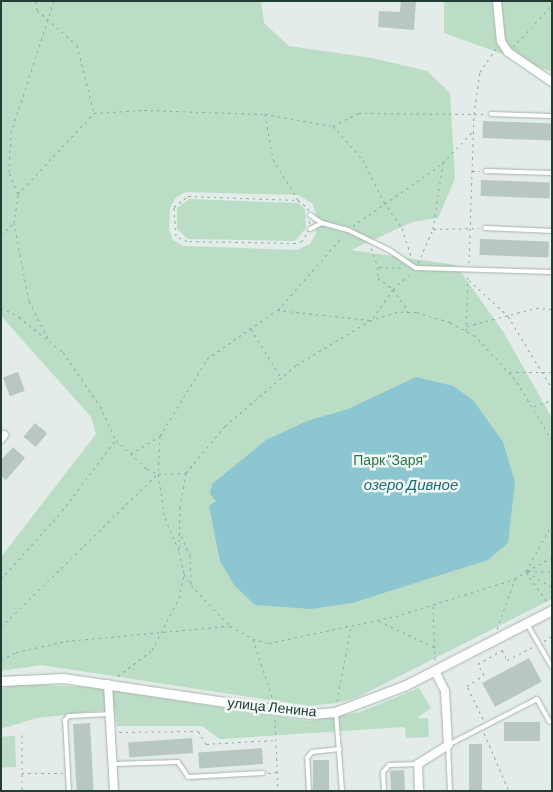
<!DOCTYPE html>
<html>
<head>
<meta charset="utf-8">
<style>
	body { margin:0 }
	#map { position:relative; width:553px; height:792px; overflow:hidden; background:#e3ece8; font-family:Barlow,sans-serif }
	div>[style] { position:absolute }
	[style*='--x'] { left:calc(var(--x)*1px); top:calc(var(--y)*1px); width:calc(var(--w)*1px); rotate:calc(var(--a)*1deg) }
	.green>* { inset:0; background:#bcddc5; transform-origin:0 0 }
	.water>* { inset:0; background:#8cc6d0 }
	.building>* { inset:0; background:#b8c7c1; transform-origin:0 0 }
	.path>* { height:1px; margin-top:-0.5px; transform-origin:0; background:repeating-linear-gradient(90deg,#84afa1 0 2.5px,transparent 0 6.5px) }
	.roads { filter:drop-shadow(0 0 1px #a6b4af) drop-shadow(0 0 1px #a6b4af) }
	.service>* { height:4px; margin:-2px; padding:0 2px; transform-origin:2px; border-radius:2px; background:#fff }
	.minor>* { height:8px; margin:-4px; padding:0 4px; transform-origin:4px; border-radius:4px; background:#fff }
	.tertiary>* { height:9px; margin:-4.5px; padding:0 4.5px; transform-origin:4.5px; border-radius:4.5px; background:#fff }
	span { translate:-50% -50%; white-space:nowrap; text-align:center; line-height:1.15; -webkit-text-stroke:5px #f3f9f6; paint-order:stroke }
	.park-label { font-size:14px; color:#2e7348 }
	.street-label { font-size:14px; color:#233d36 }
	.water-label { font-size:15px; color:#1f6a78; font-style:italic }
	.frame { position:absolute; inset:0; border:2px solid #233d36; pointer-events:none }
</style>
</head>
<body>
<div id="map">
	<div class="green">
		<i style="clip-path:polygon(evenodd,1px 1px,261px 1px,264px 23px,289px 46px,372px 58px,427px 71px,450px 93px,455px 179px,438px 218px,412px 222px,351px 250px,456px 265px,504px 333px,552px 418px,552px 599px,356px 698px,337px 703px,308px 706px,41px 665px,1px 671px,1px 557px,96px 434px,91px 417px,1px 316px,1px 1px,186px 192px,298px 195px,312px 203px,316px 213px,316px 233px,310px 244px,297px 250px,183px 246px,173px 240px,169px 230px,170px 208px,175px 198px,186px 192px)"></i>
		<i style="clip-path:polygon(444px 1px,552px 1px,552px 72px,444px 33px)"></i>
		<i style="clip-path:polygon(189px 199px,298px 203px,305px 209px,306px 228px,295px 241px,188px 239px,177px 229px,177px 208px)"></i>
		<i style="clip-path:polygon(17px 684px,91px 687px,309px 721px,360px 712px,419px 688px,431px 708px,417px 718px,428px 718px,429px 737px,406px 738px,405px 727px,220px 739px,202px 726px,117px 726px,114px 709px,37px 718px,1px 729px,1px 688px)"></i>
		<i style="left:15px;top:736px;width:31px;height:14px;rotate:88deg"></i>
	</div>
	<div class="water">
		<i style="clip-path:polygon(416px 377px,453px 386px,473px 400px,503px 442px,515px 482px,508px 543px,488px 560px,352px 603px,311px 609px,255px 605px,234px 585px,220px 561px,209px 506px,216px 501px,210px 494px,212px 484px,266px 440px,307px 421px,348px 409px)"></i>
	</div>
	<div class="building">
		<i style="clip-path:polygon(401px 1px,416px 1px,414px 30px,378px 27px,379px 11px,400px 12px)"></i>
		<i style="left:483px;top:121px;width:69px;height:17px;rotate:2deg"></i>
		<i style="left:481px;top:180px;width:69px;height:16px;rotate:2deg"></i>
		<i style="left:480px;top:239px;width:69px;height:16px;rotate:2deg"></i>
		<i style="left:18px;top:372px;width:20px;height:16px;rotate:70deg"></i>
		<i style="left:35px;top:423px;width:16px;height:18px;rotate:40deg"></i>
		<i style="clip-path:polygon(13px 447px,25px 458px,6px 480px,1px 476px,1px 460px)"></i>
		<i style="left:529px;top:658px;width:27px;height:53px;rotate:62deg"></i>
		<i style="left:504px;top:722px;width:36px;height:19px"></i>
		<i style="left:90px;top:723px;width:68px;height:17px;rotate:87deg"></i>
		<i style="left:192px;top:738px;width:15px;height:64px;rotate:86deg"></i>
		<i style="left:469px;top:744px;width:13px;height:47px"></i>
		<i style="left:262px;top:748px;width:16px;height:64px;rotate:86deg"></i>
		<i style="left:313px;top:760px;width:16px;height:31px"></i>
		<i style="left:404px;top:770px;width:21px;height:14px;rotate:87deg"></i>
	</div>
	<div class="path">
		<i style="--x:36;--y:1;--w:9;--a:84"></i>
		<i style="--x:37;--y:10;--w:53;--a:41.2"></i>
		<i style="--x:77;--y:45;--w:70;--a:76"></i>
		<i style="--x:513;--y:47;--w:57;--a:-47.1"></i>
		<i style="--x:265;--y:114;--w:46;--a:79.9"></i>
		<i style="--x:273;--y:159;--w:48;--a:58.6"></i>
		<i style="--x:333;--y:126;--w:45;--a:48.6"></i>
		<i style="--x:363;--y:160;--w:47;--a:63.4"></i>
		<i style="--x:384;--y:202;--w:32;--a:55"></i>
		<i style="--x:402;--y:228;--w:32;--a:72"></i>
		<i style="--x:472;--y:171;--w:8;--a:0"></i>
		<i style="--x:18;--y:194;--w:24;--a:-112"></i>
		<i style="--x:9;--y:172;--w:39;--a:-87"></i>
		<i style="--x:11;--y:133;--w:139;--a:-72"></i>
		<i style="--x:188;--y:196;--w:110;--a:2.1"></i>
		<i style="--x:298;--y:200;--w:13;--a:39"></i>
		<i style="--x:308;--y:208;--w:21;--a:85"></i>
		<i style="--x:310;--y:229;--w:14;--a:124"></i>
		<i style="--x:302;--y:241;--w:6;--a:162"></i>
		<i style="--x:296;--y:243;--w:109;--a:-178.9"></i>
		<i style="--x:187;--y:241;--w:12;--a:-156"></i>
		<i style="--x:176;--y:236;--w:29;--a:-94"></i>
		<i style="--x:174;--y:207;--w:18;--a:-38"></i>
		<i style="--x:353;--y:226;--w:108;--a:-34.9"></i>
		<i style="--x:433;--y:229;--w:46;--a:-1.2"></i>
		<i style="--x:1;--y:235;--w:16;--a:-43"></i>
		<i style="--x:371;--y:248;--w:20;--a:70"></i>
		<i style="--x:378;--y:267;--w:11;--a:90"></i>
		<i style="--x:378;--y:278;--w:19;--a:36"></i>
		<i style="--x:393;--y:289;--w:27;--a:56"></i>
		<i style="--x:418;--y:263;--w:37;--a:-66"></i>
		<i style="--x:433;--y:229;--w:67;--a:-81.4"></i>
		<i style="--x:443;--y:163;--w:44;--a:-46.8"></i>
		<i style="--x:469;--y:263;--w:149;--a:-88.1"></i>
		<i style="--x:474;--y:114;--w:11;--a:0"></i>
		<i style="--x:379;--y:267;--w:24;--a:2"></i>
		<i style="--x:469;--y:280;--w:53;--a:42.7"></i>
		<i style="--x:508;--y:316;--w:84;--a:58.6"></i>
		<i style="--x:1;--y:307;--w:21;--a:29"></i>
		<i style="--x:19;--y:317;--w:56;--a:38.5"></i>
		<i style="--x:63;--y:352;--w:65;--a:55.6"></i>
		<i style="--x:100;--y:406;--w:38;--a:65"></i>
		<i style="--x:116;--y:440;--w:42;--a:43.1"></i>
		<i style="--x:147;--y:469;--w:12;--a:24"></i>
		<i style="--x:158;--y:474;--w:28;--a:-2"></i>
		<i style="--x:278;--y:310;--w:98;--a:-48.7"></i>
		<i style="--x:373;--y:318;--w:35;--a:-55"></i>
		<i style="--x:393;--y:289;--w:25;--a:-42"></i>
		<i style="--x:467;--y:326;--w:71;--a:-14.6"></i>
		<i style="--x:536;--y:308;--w:16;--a:4"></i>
		<i style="--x:251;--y:329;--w:55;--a:58.3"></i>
		<i style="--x:466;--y:331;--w:54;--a:-87.9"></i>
		<i style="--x:48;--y:338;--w:42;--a:-117.2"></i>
		<i style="--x:29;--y:301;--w:79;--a:-100.9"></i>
		<i style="--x:14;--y:223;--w:29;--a:-82"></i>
		<i style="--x:18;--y:194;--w:111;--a:-46.8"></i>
		<i style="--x:94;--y:113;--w:50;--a:-3.4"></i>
		<i style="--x:144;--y:110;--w:121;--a:1.9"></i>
		<i style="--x:265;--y:114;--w:69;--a:10"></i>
		<i style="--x:333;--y:126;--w:28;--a:-27"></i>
		<i style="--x:358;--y:113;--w:116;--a:0.5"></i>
		<i style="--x:474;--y:114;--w:42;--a:-81.9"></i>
		<i style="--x:480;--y:72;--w:29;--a:-56"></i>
		<i style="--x:510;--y:372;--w:42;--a:0"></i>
		<i style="--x:534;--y:406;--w:19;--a:-18"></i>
		<i style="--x:160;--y:436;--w:38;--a:93"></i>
		<i style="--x:158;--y:474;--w:45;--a:81"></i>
		<i style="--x:165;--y:518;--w:36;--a:67"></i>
		<i style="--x:552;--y:440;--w:71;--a:-121.2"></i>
		<i style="--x:515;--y:379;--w:59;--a:-132.9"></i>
		<i style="--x:475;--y:336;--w:29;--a:-151"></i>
		<i style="--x:450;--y:322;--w:35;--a:-164"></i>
		<i style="--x:416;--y:312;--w:19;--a:180"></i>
		<i style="--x:397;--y:312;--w:27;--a:163"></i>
		<i style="--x:371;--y:320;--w:87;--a:149"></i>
		<i style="--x:296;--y:365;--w:94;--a:139.3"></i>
		<i style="--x:225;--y:426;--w:61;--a:129.7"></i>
		<i style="--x:186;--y:473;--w:35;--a:100"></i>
		<i style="--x:180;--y:507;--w:45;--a:91.3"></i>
		<i style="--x:179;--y:552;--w:23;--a:77"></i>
		<i style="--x:184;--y:574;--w:13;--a:58"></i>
		<i style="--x:191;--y:585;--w:57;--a:46.4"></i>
		<i style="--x:230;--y:626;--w:26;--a:29"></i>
		<i style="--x:253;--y:639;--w:16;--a:14"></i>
		<i style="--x:269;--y:643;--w:130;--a:-12"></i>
		<i style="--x:396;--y:616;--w:125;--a:-17.3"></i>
		<i style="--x:515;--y:579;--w:14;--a:-36"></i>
		<i style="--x:526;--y:571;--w:54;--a:-61"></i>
		<i style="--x:131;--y:454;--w:34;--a:-32"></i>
		<i style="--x:160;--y:436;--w:90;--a:-58.6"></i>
		<i style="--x:207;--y:359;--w:85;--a:-35"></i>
		<i style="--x:277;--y:310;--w:93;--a:6.2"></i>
		<i style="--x:181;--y:536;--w:21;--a:65"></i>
		<i style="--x:190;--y:555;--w:30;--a:88"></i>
		<i style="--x:527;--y:571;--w:29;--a:-29"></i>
		<i style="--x:528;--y:571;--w:24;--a:2"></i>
		<i style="--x:526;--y:572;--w:37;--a:55"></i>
		<i style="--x:527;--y:572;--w:29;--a:31"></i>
		<i style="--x:1;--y:579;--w:91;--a:-48.1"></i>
		<i style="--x:62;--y:511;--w:88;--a:-52.9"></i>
		<i style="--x:433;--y:606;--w:54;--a:87.9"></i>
		<i style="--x:379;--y:621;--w:61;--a:25.3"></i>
		<i style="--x:1;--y:627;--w:219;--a:-44.4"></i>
		<i style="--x:497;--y:629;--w:53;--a:-70.2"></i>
		<i style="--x:253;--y:639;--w:64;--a:71.8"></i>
		<i style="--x:544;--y:641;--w:9;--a:-32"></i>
		<i style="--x:1;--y:660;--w:17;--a:-28"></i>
		<i style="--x:16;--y:652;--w:51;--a:-12.4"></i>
		<i style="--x:66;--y:641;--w:164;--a:-5.3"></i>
		<i style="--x:118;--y:676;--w:43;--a:-37.4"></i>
		<i style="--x:152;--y:650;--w:59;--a:-62.6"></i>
		<i style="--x:179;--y:598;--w:25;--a:-78"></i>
		<i style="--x:337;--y:701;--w:75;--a:-79.3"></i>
		<i style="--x:275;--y:719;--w:72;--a:87.6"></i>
		<i style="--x:483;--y:719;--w:37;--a:-116"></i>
		<i style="--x:467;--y:686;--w:20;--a:-33"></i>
		<i style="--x:484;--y:675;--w:13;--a:-119"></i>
		<i style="--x:478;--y:664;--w:28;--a:-30"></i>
		<i style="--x:502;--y:650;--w:11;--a:63"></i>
		<i style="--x:507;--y:660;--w:30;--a:-27"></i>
		<i style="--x:119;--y:732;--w:79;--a:-0.7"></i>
		<i style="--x:198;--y:731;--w:15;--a:58"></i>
		<i style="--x:206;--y:744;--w:70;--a:-3.3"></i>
		<i style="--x:484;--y:733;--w:63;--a:66.7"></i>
		<i style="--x:22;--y:735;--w:56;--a:90"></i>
		<i style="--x:22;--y:773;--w:41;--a:0"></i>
		<i style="--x:268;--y:773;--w:9;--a:-6"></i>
	</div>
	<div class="roads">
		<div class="service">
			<i style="--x:491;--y:114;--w:61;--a:1.9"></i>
			<i style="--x:486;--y:171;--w:66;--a:1.7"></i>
			<i style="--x:310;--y:215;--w:14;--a:34"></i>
			<i style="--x:322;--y:223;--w:27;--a:15"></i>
			<i style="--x:348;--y:230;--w:46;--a:26"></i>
			<i style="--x:389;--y:250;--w:32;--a:34"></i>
			<i style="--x:416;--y:268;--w:136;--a:1.7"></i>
			<i style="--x:485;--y:228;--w:67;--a:2.6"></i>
			<i style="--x:310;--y:229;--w:13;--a:-27"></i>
			<i style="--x:526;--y:622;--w:52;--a:60"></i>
			<i style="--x:336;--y:713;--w:78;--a:85.6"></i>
			<i style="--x:113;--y:764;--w:65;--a:-1.8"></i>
			<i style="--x:178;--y:762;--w:18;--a:56"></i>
			<i style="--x:188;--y:777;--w:75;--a:-3.1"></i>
			<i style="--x:69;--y:791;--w:71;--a:-93.2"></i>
			<i style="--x:65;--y:720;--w:6;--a:-45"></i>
			<i style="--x:69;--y:716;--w:41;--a:-2.8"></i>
			<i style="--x:309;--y:791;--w:33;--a:-93"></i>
			<i style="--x:307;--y:758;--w:8;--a:-50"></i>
			<i style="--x:312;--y:752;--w:28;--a:-6"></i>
			<i style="--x:384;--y:791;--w:19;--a:-93"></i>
			<i style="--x:383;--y:772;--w:9;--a:-49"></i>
			<i style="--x:389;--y:765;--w:29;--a:-2"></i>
			<i style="--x:450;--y:791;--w:46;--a:-92.5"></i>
			<i style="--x:448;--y:745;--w:100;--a:-27.3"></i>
			<i style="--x:537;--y:699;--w:26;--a:61"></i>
		</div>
		<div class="minor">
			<i style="--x:497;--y:1;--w:40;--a:84.3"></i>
			<i style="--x:501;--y:41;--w:13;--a:58"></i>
			<i style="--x:508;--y:52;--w:53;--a:34.3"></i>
			<i style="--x:1;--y:439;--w:5;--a:-53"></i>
			<i style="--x:108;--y:684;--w:107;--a:86.8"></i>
			<i style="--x:419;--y:791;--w:27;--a:-92"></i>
			<i style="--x:418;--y:764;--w:36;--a:-32"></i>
			<i style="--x:448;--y:745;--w:54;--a:-93.2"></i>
			<i style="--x:445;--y:691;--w:22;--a:-117"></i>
		</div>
		<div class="tertiary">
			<i style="--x:1;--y:681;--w:62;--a:-2.8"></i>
			<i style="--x:63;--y:678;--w:213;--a:8.4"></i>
			<i style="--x:274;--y:709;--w:37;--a:8"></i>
			<i style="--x:311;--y:714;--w:24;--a:-5"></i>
			<i style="--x:335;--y:712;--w:76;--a:-20.8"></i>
			<i style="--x:406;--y:685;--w:164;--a:-27.2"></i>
		</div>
	</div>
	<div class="park-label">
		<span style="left:390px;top:460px">Парк "Заря"</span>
	</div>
	<div class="street-label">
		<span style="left:272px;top:707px;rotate:6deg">улица Ленина</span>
	</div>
	<div class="water-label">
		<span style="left:411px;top:485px">озеро Дивное</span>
	</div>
	<div class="frame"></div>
</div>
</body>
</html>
